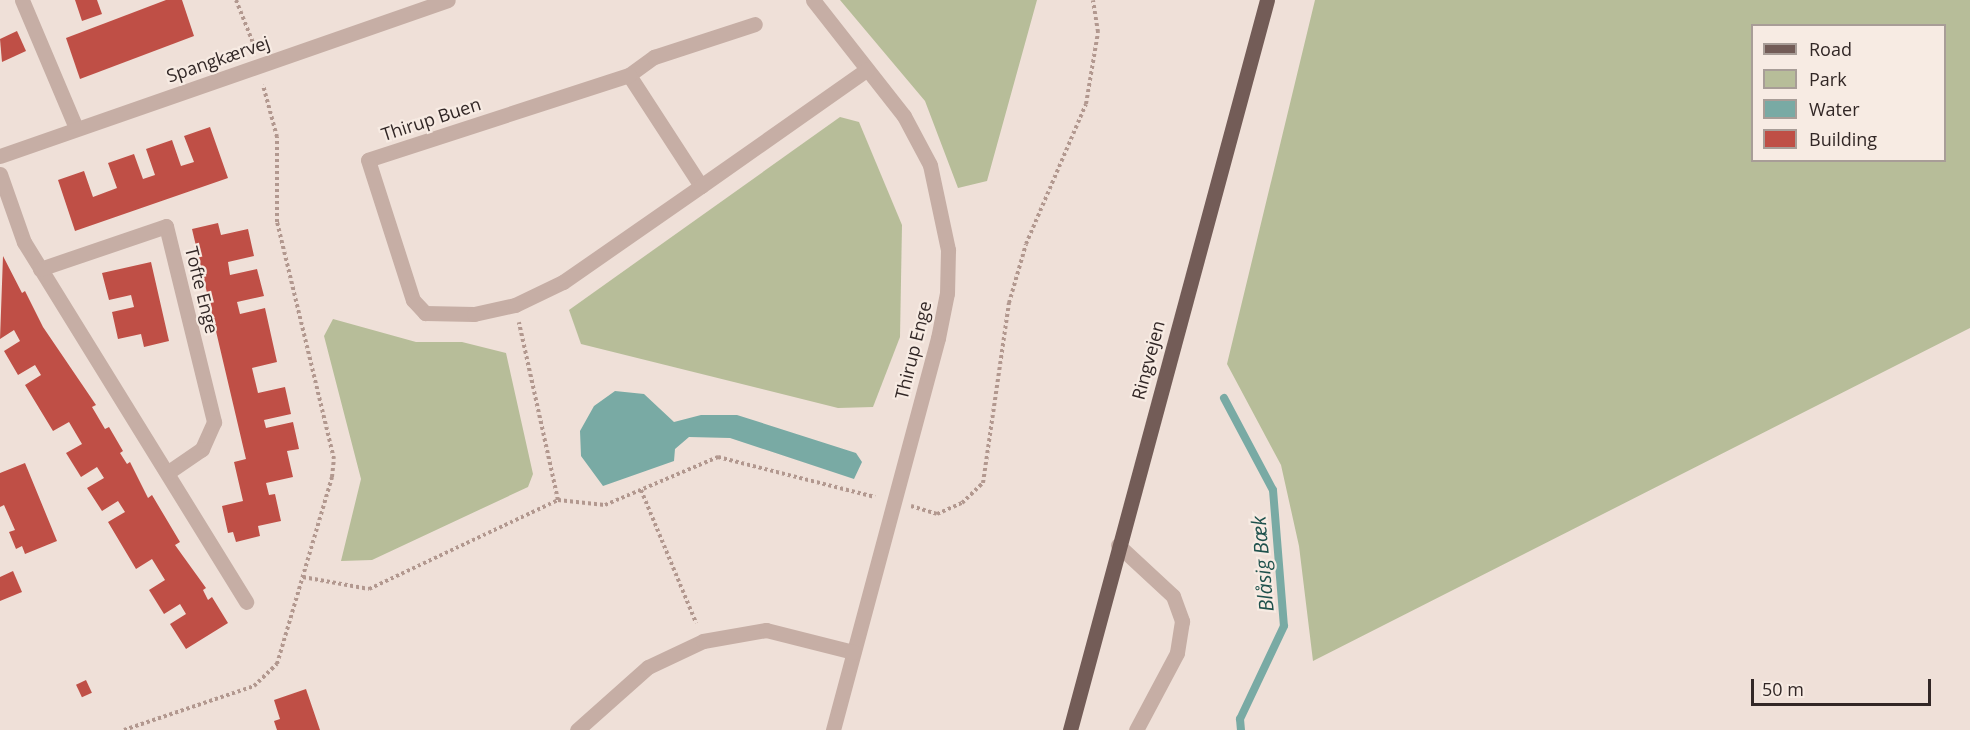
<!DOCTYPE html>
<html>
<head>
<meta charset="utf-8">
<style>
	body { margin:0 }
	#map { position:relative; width:1970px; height:730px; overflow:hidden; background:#efe0d8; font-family:"Open Sans",sans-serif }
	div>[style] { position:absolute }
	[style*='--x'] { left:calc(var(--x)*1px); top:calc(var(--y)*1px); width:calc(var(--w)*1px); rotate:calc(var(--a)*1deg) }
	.green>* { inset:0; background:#b7bd99 }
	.water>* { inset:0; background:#79aaa4 }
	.stream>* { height:8px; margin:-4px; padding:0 4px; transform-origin:4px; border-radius:4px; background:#79aaa4 }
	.building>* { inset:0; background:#bf4f46; transform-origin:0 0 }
	.path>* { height:4px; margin-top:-2px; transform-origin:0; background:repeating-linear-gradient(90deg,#b2988f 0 3px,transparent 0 6px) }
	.minor>* { height:15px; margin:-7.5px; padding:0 7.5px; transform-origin:7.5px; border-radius:7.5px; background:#c6aea5 }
	.major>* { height:15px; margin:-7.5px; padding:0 7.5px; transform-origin:7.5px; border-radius:7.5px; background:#735c57 }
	span { translate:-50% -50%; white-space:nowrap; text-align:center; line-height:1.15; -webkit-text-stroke:4.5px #f7ebe3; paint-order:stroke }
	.street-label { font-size:18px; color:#322726 }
	.water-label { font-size:20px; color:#1e514c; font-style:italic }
	.legend { position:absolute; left:1751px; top:24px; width:195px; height:138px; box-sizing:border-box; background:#f7ebe3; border:2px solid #a89d97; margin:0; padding:8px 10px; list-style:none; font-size:18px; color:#322726 }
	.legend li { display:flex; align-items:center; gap:12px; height:30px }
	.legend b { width:30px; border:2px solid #a89d97 }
	.scale { position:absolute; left:1751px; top:679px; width:180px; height:27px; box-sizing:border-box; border:3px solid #322726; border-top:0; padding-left:8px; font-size:18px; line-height:21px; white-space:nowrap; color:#322726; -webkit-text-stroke:4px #f7ebe3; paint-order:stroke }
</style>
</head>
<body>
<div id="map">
	<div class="green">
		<i style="clip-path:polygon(840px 0,1037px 0,987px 181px,958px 188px,925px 101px)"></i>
		<i style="clip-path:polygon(evenodd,1315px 0,1970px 0,1970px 328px,1313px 661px,1299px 546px,1281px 465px,1227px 364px,1315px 0,1752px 26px,1944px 26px,1944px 160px,1752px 160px,1752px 26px)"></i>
		<i style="clip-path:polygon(840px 117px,859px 122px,902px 225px,900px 337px,873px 407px,838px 408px,581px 344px,569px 310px)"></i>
		<i style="clip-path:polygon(333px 319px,416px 342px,462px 342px,506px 353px,533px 474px,528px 487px,372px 560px,341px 561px,361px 479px,324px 336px)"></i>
	</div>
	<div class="water">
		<i style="clip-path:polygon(615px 391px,644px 394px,674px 422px,701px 415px,737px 415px,856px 453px,862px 462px,854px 479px,730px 438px,689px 437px,675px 449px,674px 461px,603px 486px,581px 456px,580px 431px,594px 406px)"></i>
	</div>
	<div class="stream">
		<i style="--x:1224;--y:398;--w:104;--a:62"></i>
		<i style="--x:1273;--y:490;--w:136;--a:85.4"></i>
		<i style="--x:1284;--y:626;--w:103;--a:115.3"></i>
		<i style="--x:1240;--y:719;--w:11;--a:85"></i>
	</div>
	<div class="building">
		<i style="clip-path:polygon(75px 0,97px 0,102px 14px,82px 21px)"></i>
		<i style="clip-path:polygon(166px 0,182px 0,194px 36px,80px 79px,66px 38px)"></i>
		<i style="clip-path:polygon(17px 31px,26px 51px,2px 62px,0 39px)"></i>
		<i style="clip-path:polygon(210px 127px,228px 178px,75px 231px,58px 180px,84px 171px,93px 197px,117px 188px,108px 163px,134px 154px,143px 179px,155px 175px,146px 149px,172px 140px,181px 166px,194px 162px,184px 136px)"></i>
		<i style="clip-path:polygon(218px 223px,221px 235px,248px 229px,254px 256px,228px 262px,230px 275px,257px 269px,264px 296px,237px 302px,240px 314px,265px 308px,277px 362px,252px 368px,258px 393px,285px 387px,291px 414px,264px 420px,266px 428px,293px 422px,299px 449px,287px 451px,293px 477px,266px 483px,269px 495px,275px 494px,281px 521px,258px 526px,260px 536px,236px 542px,233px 532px,228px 533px,222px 506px,243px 501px,234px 462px,246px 459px,192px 229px)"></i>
		<i style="clip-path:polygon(3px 256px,22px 293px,25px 291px,43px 327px,96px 405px,92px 407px,105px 429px,109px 427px,123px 451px,120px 453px,127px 464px,130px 462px,148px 498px,152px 495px,180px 542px,175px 545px,206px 588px,203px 590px,208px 600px,212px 597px,228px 623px,186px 649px,170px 624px,186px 614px,180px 604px,164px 614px,149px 590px,165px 580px,152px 559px,136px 569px,108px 522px,125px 512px,118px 501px,102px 511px,87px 488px,104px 478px,97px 467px,81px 477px,66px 453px,82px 444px,69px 422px,53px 431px,25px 385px,41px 375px,35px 365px,18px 375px,4px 351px,20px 341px,14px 330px,0 339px)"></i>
		<i style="clip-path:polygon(151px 262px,169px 341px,144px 347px,141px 334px,118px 339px,112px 312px,134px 307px,131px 295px,109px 300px,102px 273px)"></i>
		<i style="clip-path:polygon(25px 463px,57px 541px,25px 554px,22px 546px,16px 549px,9px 532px,15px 530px,4px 505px,0 507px,0 473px)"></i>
		<i style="clip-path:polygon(13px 571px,22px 592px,0 601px,0 577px)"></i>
		<i style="left:86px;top:680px;width:14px;height:11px;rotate:65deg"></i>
		<i style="clip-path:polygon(306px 689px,320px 730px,277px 730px,274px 721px,280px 719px,274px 700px)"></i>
	</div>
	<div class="path">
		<i style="--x:236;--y:0;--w:52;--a:68.4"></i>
		<i style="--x:641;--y:490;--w:144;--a:67.5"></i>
		<i style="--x:558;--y:500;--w:47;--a:6.1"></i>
		<i style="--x:605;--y:505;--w:123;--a:-23"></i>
		<i style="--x:718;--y:457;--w:162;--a:14.3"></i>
		<i style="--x:911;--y:506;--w:27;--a:17"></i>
		<i style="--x:937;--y:514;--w:27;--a:-24"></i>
		<i style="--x:962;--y:503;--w:29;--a:-44"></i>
		<i style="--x:983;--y:483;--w:182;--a:-81.8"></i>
		<i style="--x:1009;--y:303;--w:61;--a:-73.9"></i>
		<i style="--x:1026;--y:244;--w:152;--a:-66.8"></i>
		<i style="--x:1086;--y:104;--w:73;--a:-80.5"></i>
		<i style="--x:1098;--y:32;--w:32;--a:-99"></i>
		<i style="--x:303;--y:577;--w:67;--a:10.3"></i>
		<i style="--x:369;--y:589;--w:209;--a:-25.2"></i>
		<i style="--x:558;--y:500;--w:182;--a:-102.4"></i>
		<i style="--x:124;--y:730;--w:137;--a:-18.7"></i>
		<i style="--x:254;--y:686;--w:32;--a:-44"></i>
		<i style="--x:277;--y:664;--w:195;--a:-73.6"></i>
		<i style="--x:332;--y:477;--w:18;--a:-84"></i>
		<i style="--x:334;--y:459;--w:244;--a:-103.5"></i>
		<i style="--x:277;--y:222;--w:85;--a:-90"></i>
		<i style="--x:277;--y:137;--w:54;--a:-105.1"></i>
	</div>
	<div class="minor">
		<i style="--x:22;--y:0;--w:139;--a:67.1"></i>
		<i style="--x:813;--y:0;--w:147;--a:51.9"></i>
		<i style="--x:904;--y:116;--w:55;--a:62"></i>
		<i style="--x:930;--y:165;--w:87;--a:78"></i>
		<i style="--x:948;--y:250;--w:43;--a:91.3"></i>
		<i style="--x:947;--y:293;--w:46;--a:101.3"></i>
		<i style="--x:938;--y:338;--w:406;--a:105"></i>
		<i style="--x:629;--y:75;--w:31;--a:-36"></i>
		<i style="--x:654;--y:57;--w:106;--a:-18.1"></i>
		<i style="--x:0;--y:156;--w:474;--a:-19.2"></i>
		<i style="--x:0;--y:174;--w:72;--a:70.6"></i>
		<i style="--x:24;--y:242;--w:423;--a:58.3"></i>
		<i style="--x:701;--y:186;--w:132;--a:-123"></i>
		<i style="--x:629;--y:75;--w:274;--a:162"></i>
		<i style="--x:368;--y:160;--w:147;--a:72.2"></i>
		<i style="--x:413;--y:300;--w:18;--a:47"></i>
		<i style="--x:425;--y:313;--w:49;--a:1.2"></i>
		<i style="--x:474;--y:314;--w:42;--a:-12.4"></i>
		<i style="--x:515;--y:305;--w:53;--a:-25.6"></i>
		<i style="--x:563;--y:282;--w:168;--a:-34.8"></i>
		<i style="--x:701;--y:186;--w:202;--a:-35.1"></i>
		<i style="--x:40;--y:269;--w:133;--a:-18.8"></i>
		<i style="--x:166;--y:226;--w:202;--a:76.2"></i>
		<i style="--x:214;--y:422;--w:30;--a:114"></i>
		<i style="--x:202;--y:449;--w:42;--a:145.6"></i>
		<i style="--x:1118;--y:545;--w:75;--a:42.8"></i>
		<i style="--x:1173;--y:596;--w:27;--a:70"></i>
		<i style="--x:1182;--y:621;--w:32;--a:99"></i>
		<i style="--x:1177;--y:653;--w:87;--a:118"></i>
		<i style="--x:577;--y:730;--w:95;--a:-41.6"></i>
		<i style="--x:648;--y:667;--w:61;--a:-25.3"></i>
		<i style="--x:703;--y:641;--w:64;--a:-9.9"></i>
		<i style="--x:766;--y:630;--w:90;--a:14.2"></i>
	</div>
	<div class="major">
		<i style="--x:1070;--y:730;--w:756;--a:-74.9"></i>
	</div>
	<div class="street-label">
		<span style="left:218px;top:59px;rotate:-19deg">Spangkærvej</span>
		<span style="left:431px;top:119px;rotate:-18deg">Thirup Buen</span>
		<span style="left:202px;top:290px;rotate:76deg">Tofte Enge</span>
		<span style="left:913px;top:350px;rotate:-76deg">Thirup Enge</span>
		<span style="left:1148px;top:360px;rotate:-75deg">Ringvejen</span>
	</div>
	<div class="water-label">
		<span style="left:1262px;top:564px;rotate:-95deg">Blåsig Bæk</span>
	</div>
	<ul class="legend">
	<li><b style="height:8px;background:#735c57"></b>Road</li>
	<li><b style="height:16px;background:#b7bd99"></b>Park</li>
	<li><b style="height:16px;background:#79aaa4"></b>Water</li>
	<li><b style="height:16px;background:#bf4f46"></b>Building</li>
	</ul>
	<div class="scale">50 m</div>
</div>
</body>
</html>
